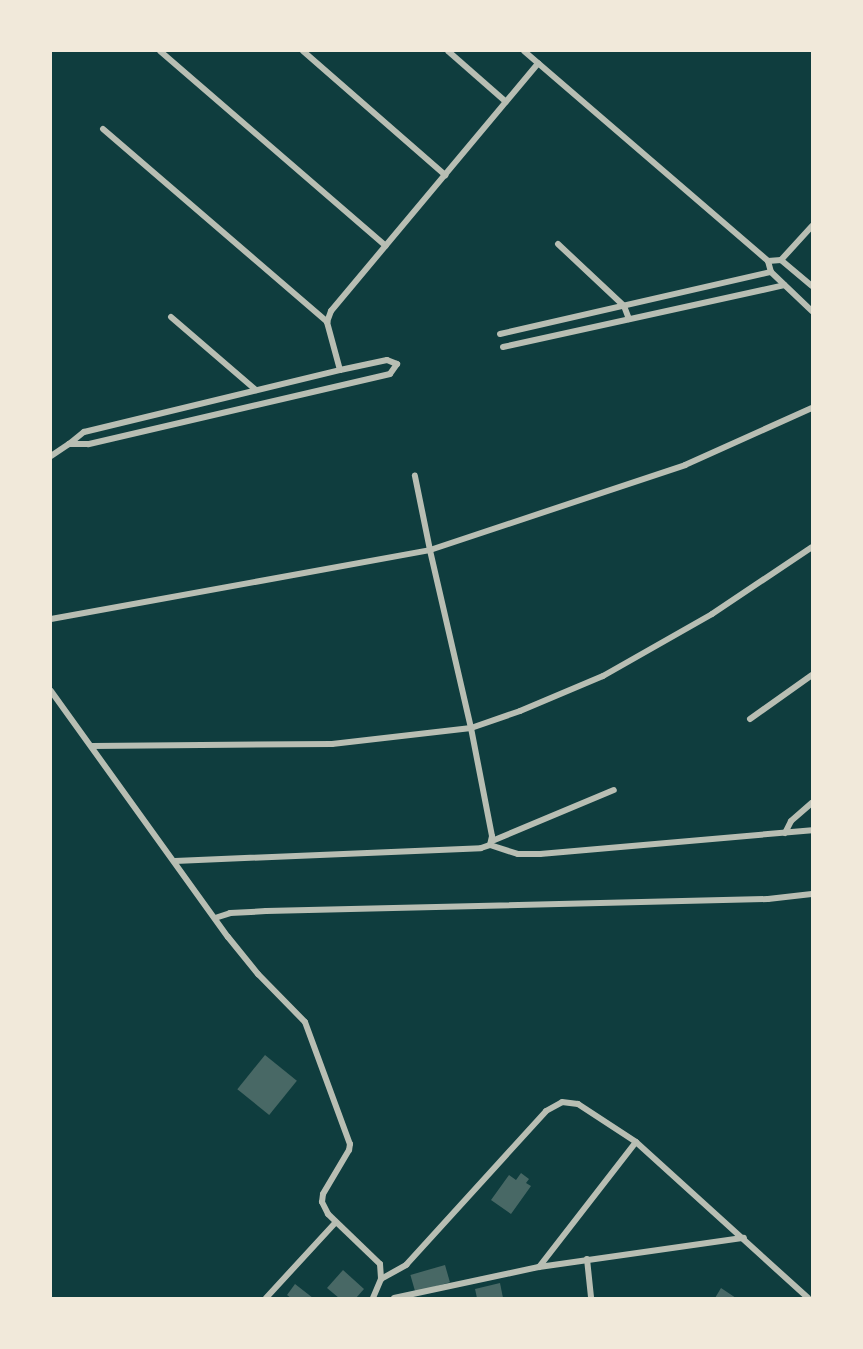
<!DOCTYPE html>
<html>
<head>
<meta charset="utf-8">
<style>
	body { margin:0 }
	#map { position:relative; width:863px; height:1349px; overflow:hidden; background:#0f3d3e; font-family:"IBM Plex Sans",sans-serif }
	div>[style] { position:absolute }
	[style*='--x'] { left:calc(var(--x)*1px); top:calc(var(--y)*1px); width:calc(var(--w)*1px); rotate:calc(var(--a)*1deg) }
	.building>* { inset:0; background:#486865; transform-origin:0 0 }
	.minor>* { height:6px; margin:-3px; padding:0 3px; transform-origin:3px; border-radius:3px; background:#b8beb3 }
	span { translate:-50% -50%; white-space:nowrap; text-align:center; line-height:1.15; -webkit-text-stroke:6px #f1e9da; paint-order:stroke }
	.frame { position:absolute; inset:0; border:52px solid #f1e9da; pointer-events:none }
</style>
</head>
<body>
<div id="map">
	<div class="building">
		<i style="left:265px;top:1055px;width:41px;height:44px;rotate:39deg"></i>
		<i style="clip-path:polygon(521px 1173px,529px 1179px,526px 1183px,531px 1186px,511px 1214px,491px 1200px,509px 1175px,516px 1180px)"></i>
		<i style="left:445px;top:1265px;width:18px;height:36px;rotate:74deg"></i>
		<i style="clip-path:polygon(343px 1270px,364px 1289px,356px 1298px,339px 1298px,327px 1288px)"></i>
		<i style="clip-path:polygon(500px 1283px,503px 1298px,477px 1298px,475px 1289px)"></i>
		<i style="clip-path:polygon(295px 1284px,313px 1298px,291px 1298px,287px 1295px)"></i>
		<i style="clip-path:polygon(721px 1288px,736px 1298px,715px 1298px)"></i>
	</div>
	<div class="minor">
		<i style="--x:160;--y:51;--w:298;--a:40.8"></i>
		<i style="--x:303;--y:51;--w:189;--a:41.1"></i>
		<i style="--x:448;--y:51;--w:77;--a:41.3"></i>
		<i style="--x:524;--y:51;--w:322;--a:40.7"></i>
		<i style="--x:768;--y:261;--w:13;--a:-4"></i>
		<i style="--x:781;--y:260;--w:40;--a:40"></i>
		<i style="--x:103;--y:129;--w:296;--a:40.7"></i>
		<i style="--x:558;--y:244;--w:91;--a:43.2"></i>
		<i style="--x:624;--y:306;--w:14;--a:69"></i>
		<i style="--x:781;--y:260;--w:46;--a:-47.6"></i>
		<i style="--x:768;--y:261;--w:11;--a:75"></i>
		<i style="--x:771;--y:272;--w:57;--a:43.6"></i>
		<i style="--x:171;--y:317;--w:112;--a:40.7"></i>
		<i style="--x:500;--y:334;--w:278;--a:-12.9"></i>
		<i style="--x:503;--y:347;--w:288;--a:-12.4"></i>
		<i style="--x:340;--y:370;--w:50;--a:-105.2"></i>
		<i style="--x:327;--y:322;--w:12;--a:-70"></i>
		<i style="--x:331;--y:311;--w:323;--a:-50.1"></i>
		<i style="--x:51;--y:456;--w:22;--a:-34"></i>
		<i style="--x:69;--y:444;--w:19;--a:-39"></i>
		<i style="--x:84;--y:432;--w:263;--a:-13.6"></i>
		<i style="--x:340;--y:370;--w:48;--a:-12"></i>
		<i style="--x:387;--y:360;--w:11;--a:22"></i>
		<i style="--x:397;--y:364;--w:12;--a:125"></i>
		<i style="--x:390;--y:374;--w:310;--a:166.9"></i>
		<i style="--x:88;--y:444;--w:19;--a:180"></i>
		<i style="--x:51;--y:619;--w:385;--a:-10.3"></i>
		<i style="--x:430;--y:550;--w:269;--a:-18.4"></i>
		<i style="--x:685;--y:465;--w:139;--a:-24.2"></i>
		<i style="--x:51;--y:691;--w:303;--a:54.3"></i>
		<i style="--x:228;--y:937;--w:48;--a:51"></i>
		<i style="--x:258;--y:974;--w:67;--a:45.6"></i>
		<i style="--x:305;--y:1022;--w:130;--a:69.8"></i>
		<i style="--x:350;--y:1144;--w:6;--a:99"></i>
		<i style="--x:349;--y:1150;--w:51;--a:120.6"></i>
		<i style="--x:323;--y:1194;--w:8;--a:97"></i>
		<i style="--x:322;--y:1202;--w:13;--a:63"></i>
		<i style="--x:328;--y:1214;--w:72;--a:43.9"></i>
		<i style="--x:380;--y:1264;--w:15;--a:86"></i>
		<i style="--x:381;--y:1279;--w:21;--a:113"></i>
		<i style="--x:750;--y:719;--w:76;--a:-35.4"></i>
		<i style="--x:92;--y:746;--w:240;--a:-0.5"></i>
		<i style="--x:332;--y:744;--w:140;--a:-6.6"></i>
		<i style="--x:471;--y:728;--w:52;--a:-19.1"></i>
		<i style="--x:520;--y:711;--w:90;--a:-22.9"></i>
		<i style="--x:603;--y:676;--w:125;--a:-29.6"></i>
		<i style="--x:712;--y:614;--w:120;--a:-33.8"></i>
		<i style="--x:785;--y:833;--w:13;--a:-63"></i>
		<i style="--x:791;--y:821;--w:28;--a:-41"></i>
		<i style="--x:492;--y:841;--w:132;--a:-22.7"></i>
		<i style="--x:490;--y:845;--w:29;--a:18"></i>
		<i style="--x:518;--y:854;--w:22;--a:0"></i>
		<i style="--x:540;--y:854;--w:273;--a:-5"></i>
		<i style="--x:175;--y:861;--w:306;--a:-2.4"></i>
		<i style="--x:481;--y:848;--w:9;--a:-18"></i>
		<i style="--x:490;--y:845;--w:9;--a:-77"></i>
		<i style="--x:492;--y:836;--w:110;--a:-101"></i>
		<i style="--x:471;--y:728;--w:183;--a:-103"></i>
		<i style="--x:430;--y:550;--w:76;--a:-101.5"></i>
		<i style="--x:215;--y:918;--w:16;--a:-18"></i>
		<i style="--x:230;--y:913;--w:36;--a:-3"></i>
		<i style="--x:266;--y:911;--w:502;--a:-1.37"></i>
		<i style="--x:768;--y:899;--w:44;--a:-6.5"></i>
		<i style="--x:587;--y:1259;--w:39;--a:84"></i>
		<i style="--x:539;--y:1267;--w:158;--a:-52.2"></i>
		<i style="--x:381;--y:1279;--w:29;--a:-29"></i>
		<i style="--x:406;--y:1265;--w:208;--a:-47.7"></i>
		<i style="--x:546;--y:1111;--w:18;--a:-29"></i>
		<i style="--x:562;--y:1102;--w:16;--a:7"></i>
		<i style="--x:578;--y:1104;--w:69;--a:33.2"></i>
		<i style="--x:636;--y:1142;--w:232;--a:42.2"></i>
		<i style="--x:266;--y:1298;--w:103;--a:-47.4"></i>
		<i style="--x:394;--y:1298;--w:148;--a:-12.1"></i>
		<i style="--x:539;--y:1267;--w:207;--a:-8.1"></i>
	</div>
	<div class="frame"></div>
</div>
</body>
</html>
